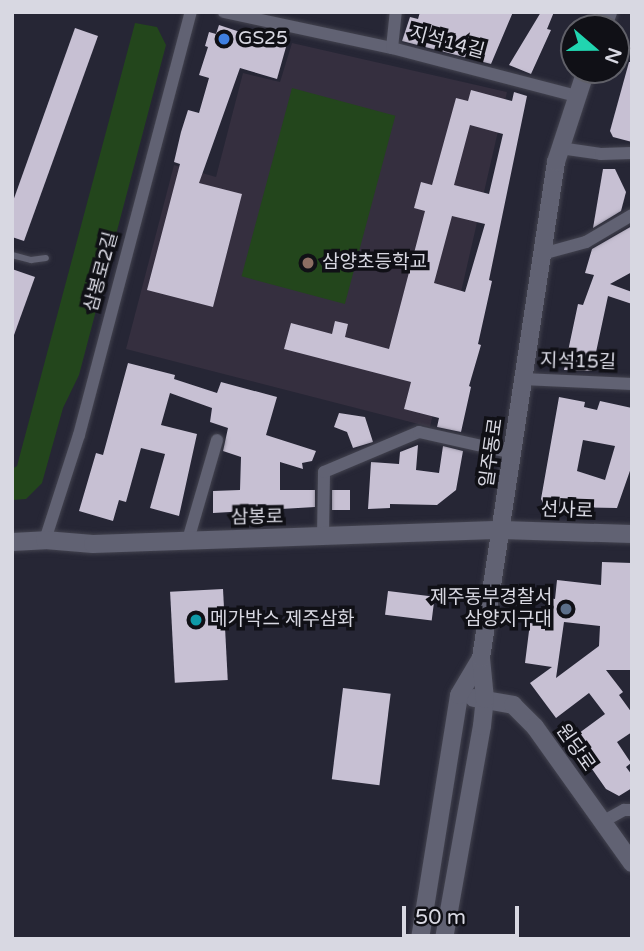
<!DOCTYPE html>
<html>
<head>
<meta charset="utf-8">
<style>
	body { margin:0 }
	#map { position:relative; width:644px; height:951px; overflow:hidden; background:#262635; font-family:"Varela Round","Noto Sans KR",sans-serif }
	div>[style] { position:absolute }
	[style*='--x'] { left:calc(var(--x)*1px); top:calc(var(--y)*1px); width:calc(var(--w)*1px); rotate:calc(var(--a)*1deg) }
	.education>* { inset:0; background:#352f3f }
	.green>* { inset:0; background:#23461c; transform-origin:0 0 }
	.building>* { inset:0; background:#c7c0d3; transform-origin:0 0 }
	.roads { filter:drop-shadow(0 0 2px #43434f) drop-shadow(0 0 2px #43434f) }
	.lane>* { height:6px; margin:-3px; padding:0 3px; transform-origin:3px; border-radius:3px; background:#616273 }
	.street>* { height:12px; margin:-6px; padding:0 6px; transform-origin:6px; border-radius:6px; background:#616273 }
	.secondary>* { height:18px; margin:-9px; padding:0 9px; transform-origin:9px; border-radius:9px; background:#616273 }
	.dots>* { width:19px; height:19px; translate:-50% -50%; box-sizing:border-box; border:4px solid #101016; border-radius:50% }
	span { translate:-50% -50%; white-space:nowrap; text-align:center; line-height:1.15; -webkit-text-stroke:7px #101016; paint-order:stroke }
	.poi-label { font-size:19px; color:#d8d8e2 }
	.left { translate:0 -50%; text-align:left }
	.right { translate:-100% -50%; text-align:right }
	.street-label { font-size:19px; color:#d8d8e2 }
	.frame { position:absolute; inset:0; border:14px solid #d8d8e2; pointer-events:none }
	.north { position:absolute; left:560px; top:14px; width:70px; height:70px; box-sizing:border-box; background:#101016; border:2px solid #606068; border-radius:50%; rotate:110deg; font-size:19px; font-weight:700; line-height:28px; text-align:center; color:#d8d8e2 }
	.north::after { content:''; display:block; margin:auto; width:24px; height:32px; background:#21d5b0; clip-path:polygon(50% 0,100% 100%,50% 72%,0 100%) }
	.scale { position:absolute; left:402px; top:906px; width:117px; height:32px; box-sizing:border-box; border:4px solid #d8d8e2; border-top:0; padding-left:9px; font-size:21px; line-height:24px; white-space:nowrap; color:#d8d8e2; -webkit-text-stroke:5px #101016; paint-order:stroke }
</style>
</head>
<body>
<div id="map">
	<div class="education">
		<i style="clip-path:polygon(292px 43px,507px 92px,430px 427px,126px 349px,174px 165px,216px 177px,243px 73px,280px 82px)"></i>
	</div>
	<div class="green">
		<i style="clip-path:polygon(135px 23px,157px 27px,166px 45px,79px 375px,63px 408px,42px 483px,26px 499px,12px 500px,12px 469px,17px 466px)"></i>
		<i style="left:292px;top:88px;width:107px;height:195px;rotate:15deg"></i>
	</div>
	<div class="building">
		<i style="clip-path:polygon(420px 12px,513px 12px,491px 64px,402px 41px,410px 17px,418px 19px)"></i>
		<i style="clip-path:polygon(541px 12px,554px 12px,547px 29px,551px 30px,531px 74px,509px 65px)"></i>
		<i style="clip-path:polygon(219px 25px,286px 47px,277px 79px,240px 68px,199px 183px,242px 194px,213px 307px,147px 290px,180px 164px,174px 162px,181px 132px,188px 110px,199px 113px,209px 78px,199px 75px,208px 47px,205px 46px,209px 32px,216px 34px)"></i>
		<i style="clip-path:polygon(75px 28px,98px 36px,24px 241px,12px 237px,12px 204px)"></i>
		<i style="clip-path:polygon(629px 62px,632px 62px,632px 142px,613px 137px,610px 131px)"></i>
		<i style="clip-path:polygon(evenodd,471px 90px,512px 101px,514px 92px,527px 96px,489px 280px,492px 281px,478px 344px,481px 345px,469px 386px,471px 387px,461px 432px,437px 427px,439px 418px,404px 409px,411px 382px,284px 349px,291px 323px,332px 334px,335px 321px,348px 324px,345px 337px,389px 349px,425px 211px,414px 208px,421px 182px,432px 185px,456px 98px,468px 101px,471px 90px,470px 125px,503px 134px,489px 194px,454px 185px,470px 125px,471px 90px,452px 216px,485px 224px,465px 292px,434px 283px,452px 216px)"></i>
		<i style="clip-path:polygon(603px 169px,615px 169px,626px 192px,621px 211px,593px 228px)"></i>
		<i style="clip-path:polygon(632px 226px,632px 272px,610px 284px,632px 292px,632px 304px,608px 296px,592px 371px,564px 370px,578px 304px,583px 305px,594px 275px,585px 273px,592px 249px)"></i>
		<i style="clip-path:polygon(12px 269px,35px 277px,14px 335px,12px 335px)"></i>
		<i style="clip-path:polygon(128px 363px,175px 375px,174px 379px,217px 393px,221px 382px,277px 397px,266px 435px,316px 451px,312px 461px,302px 463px,303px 469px,280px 462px,280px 490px,315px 490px,315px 507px,213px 513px,213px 491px,240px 490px,241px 457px,223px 451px,228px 428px,210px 422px,212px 408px,170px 393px,161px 425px,197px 434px,179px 516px,150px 508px,165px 454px,141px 448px,126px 502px,119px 500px,113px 521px,79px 511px,96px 453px,103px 455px)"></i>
		<i style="clip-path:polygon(evenodd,559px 397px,585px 402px,584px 407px,597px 410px,600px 401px,632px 408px,632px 465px,617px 508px,561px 507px,544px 505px,541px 499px,559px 397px,583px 440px,615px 446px,605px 480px,577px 471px,583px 440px)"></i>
		<i style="clip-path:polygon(339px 413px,365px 417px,373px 442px,353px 448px,347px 432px,334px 427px)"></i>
		<i style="clip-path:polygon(418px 445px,416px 470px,439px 473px,443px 446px,463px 451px,456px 490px,437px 505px,390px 504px,390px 508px,368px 509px,371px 462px,399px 464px,400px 452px)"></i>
		<i style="left:332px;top:490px;width:18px;height:20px"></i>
		<i style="clip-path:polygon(evenodd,602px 562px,632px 563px,632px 670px,606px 670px,623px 692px,619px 695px,632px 713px,632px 732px,617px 742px,631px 763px,626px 767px,632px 775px,632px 788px,619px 796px,606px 789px,571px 739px,605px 714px,589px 693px,556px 718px,530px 683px,552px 667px,525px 663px,530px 623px,547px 626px,550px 598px,555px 599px,557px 580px,601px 585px,602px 562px,564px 622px,600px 626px,599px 646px,556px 678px,564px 622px)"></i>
		<i style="left:223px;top:589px;width:91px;height:53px;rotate:87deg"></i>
		<i style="left:388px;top:591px;width:47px;height:24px;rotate:7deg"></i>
		<i style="left:343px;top:688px;width:48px;height:92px;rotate:7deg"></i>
	</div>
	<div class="roads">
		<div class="lane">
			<i style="--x:12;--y:255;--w:20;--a:15"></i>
			<i style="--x:31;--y:260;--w:15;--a:-8"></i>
		</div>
		<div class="street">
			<i style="--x:224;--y:12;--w:172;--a:12.1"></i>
			<i style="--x:392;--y:48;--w:190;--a:14.6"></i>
			<i style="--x:392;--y:48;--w:36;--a:-84"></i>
			<i style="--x:560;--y:148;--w:41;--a:8.3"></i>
			<i style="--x:601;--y:154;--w:31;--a:-2"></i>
			<i style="--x:542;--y:254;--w:46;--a:-15.3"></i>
			<i style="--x:586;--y:242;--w:53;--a:-30.4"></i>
			<i style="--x:523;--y:379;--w:109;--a:2.6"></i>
			<i style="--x:323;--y:537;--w:65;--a:-89.1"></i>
			<i style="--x:324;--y:472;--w:103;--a:-22.8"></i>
			<i style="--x:419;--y:432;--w:96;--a:12.6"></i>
			<i style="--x:45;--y:540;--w:110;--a:-72.1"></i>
			<i style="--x:79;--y:435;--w:438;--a:-75.2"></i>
			<i style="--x:188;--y:540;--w:104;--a:-73.8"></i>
			<i style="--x:602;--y:822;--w:25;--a:-29"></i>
			<i style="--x:624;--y:810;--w:8;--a:0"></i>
		</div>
		<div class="secondary">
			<i style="--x:602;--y:28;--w:17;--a:-69"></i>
			<i style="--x:12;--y:542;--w:33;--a:-3"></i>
			<i style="--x:45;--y:540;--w:48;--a:4.8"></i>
			<i style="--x:93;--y:544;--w:409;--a:-2"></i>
			<i style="--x:502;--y:530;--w:130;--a:1.8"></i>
			<i style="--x:474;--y:698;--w:40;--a:10"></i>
			<i style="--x:513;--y:705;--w:31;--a:45"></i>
			<i style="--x:535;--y:727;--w:167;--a:54.5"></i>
			<i style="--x:420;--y:939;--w:247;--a:-80.9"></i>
			<i style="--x:459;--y:695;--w:43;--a:-59.3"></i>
			<i style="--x:444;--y:939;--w:216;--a:-79.9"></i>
			<i style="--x:482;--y:726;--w:27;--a:-84"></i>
			<i style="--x:485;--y:699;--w:41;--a:-95.6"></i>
			<i style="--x:481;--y:658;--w:502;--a:-81.4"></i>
			<i style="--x:556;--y:162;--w:97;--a:-71.9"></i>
		</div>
	</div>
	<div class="dots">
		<i style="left:224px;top:39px;background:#3f7fe0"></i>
		<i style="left:308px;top:263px;background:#8d6e63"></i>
		<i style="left:566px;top:609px;background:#5c6f8a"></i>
		<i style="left:196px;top:620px;background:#0f9aa8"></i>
	</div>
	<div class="poi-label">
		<span class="left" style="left:238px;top:39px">GS25</span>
		<span class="left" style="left:322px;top:263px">삼양초등학교</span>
		<span class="right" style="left:552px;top:609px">제주동부경찰서<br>삼양지구대</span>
		<span class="left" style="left:210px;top:620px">메가박스 제주삼화</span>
	</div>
	<div class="street-label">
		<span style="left:447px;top:43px;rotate:15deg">지석14길</span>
		<span style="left:102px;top:272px;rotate:-75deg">삼봉로2길</span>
		<span style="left:578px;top:362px;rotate:2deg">지석15길</span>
		<span style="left:492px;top:453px;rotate:-82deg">일주동로</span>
		<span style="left:567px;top:511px;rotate:2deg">선사로</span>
		<span style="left:257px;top:518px;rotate:-1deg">삼봉로</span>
		<span style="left:575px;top:748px;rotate:55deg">원당로</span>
	</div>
	<div class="frame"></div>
	<div class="north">N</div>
	<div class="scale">50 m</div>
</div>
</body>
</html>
